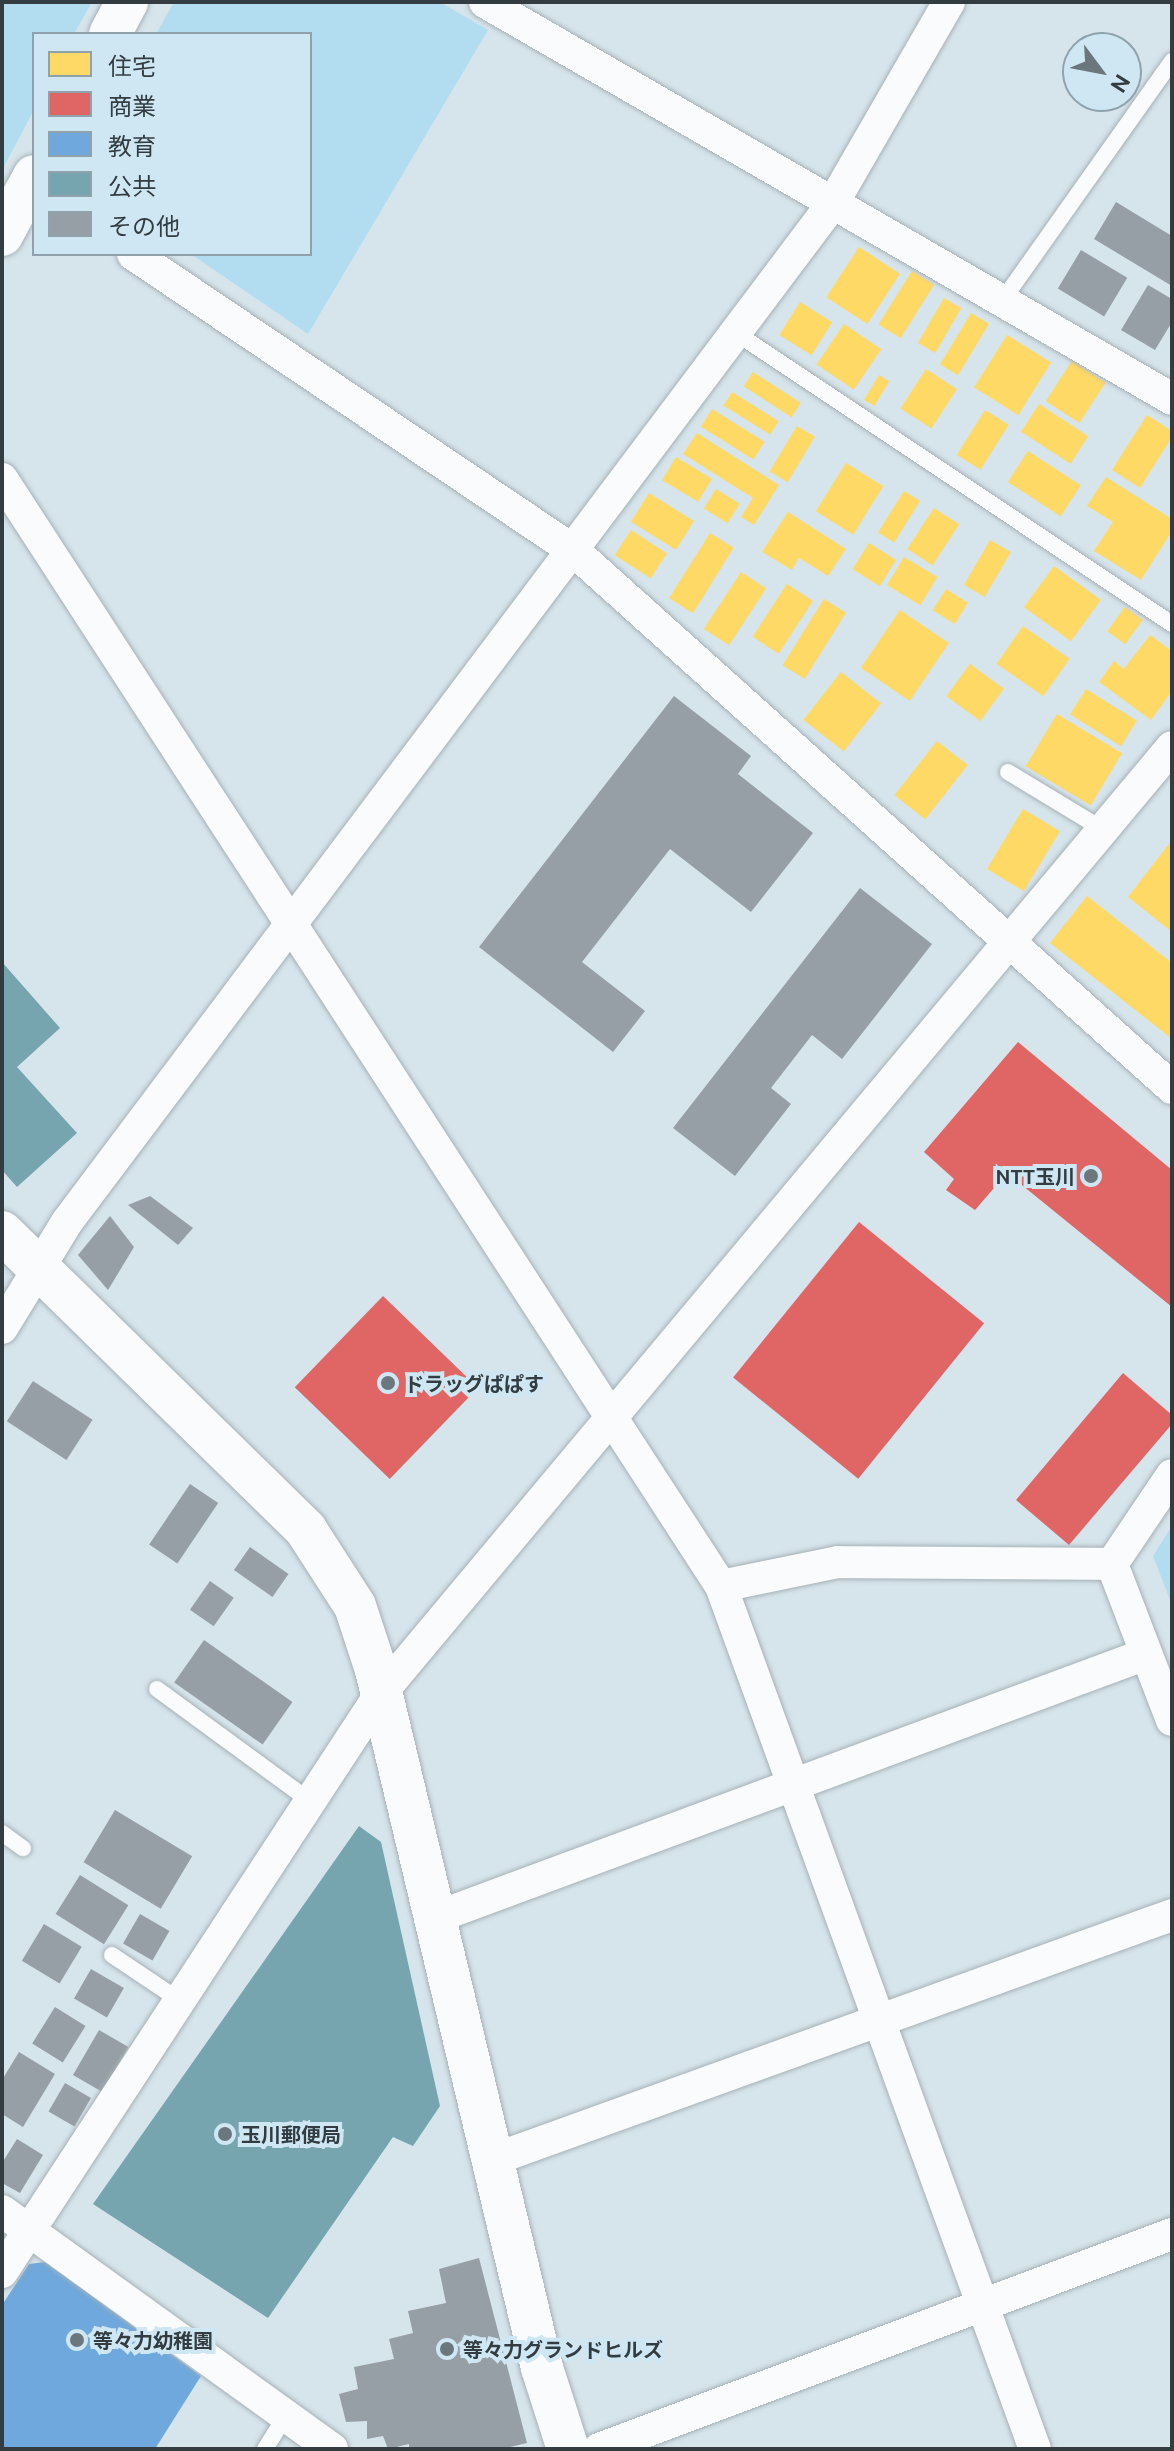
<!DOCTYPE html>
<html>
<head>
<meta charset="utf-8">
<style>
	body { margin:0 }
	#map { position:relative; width:1174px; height:2451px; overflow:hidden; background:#d6e4eb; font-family:Ubuntu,"Noto Sans JP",sans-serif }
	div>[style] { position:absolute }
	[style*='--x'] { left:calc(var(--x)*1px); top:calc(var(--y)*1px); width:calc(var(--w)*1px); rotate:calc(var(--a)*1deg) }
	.green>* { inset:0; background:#b2ddf1 }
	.homes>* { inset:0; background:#ffd966; transform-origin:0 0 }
	.shops>* { inset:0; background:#e06666; transform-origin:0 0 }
	.schools>* { inset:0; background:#6fa8dc }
	.public>* { inset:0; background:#76a5af }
	.building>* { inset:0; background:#969fa5; transform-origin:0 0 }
	.roads { filter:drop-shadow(0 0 2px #a6b1b6) drop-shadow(0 0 2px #a6b1b6) }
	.service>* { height:16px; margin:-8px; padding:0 8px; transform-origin:8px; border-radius:8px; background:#f9fbfc }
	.minor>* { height:32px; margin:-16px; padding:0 16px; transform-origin:16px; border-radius:16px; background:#f9fbfc }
	.tertiary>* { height:42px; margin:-21px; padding:0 21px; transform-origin:21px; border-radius:21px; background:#f9fbfc }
	.dots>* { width:22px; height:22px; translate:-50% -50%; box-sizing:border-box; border:4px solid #cee7f3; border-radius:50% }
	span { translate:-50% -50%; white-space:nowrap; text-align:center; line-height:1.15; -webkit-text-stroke:8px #cee7f3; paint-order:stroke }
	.poi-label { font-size:20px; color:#323c41; font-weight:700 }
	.right { translate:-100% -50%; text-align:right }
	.left { translate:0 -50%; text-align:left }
	.frame { position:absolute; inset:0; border:4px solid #323c41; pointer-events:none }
	.legend { position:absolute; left:32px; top:32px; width:280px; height:224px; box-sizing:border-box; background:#cee7f3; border:2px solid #90a3ac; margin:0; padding:10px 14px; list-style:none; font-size:24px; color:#323c41 }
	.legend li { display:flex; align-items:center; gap:16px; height:40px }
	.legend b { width:40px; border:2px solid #90a3ac }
	.north { position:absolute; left:1062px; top:32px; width:80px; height:80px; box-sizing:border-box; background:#cee7f3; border:2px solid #90a3ac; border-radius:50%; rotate:122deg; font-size:22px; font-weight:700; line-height:32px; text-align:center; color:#323c41 }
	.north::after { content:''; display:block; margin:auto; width:28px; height:36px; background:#6b777c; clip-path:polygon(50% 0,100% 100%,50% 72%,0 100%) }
</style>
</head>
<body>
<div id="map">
	<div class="green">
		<i style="clip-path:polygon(2px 2px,92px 2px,74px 34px,34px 34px,34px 110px,2px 170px)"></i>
		<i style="clip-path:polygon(174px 2px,440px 2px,488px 30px,308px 334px,191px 254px,310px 254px,310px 34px,156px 34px)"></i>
		<i style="clip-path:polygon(1172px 1526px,1172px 1605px,1153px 1556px)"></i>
	</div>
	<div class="homes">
		<i style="left:859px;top:247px;width:49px;height:60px;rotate:33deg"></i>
		<i style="left:912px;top:271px;width:26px;height:63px;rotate:32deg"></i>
		<i style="left:944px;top:298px;width:20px;height:52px;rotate:30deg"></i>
		<i style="left:800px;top:302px;width:38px;height:39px;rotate:32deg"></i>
		<i style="left:971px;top:313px;width:21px;height:60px;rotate:31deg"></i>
		<i style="left:844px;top:324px;width:45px;height:49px;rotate:34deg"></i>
		<i style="left:1007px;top:335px;width:52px;height:62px;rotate:32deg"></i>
		<i style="left:1072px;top:361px;width:40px;height:48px;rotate:33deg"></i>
		<i style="left:926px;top:369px;width:37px;height:47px;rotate:33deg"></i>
		<i style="left:753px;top:372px;width:57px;height:17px;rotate:33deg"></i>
		<i style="left:879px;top:375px;width:12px;height:29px;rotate:31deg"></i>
		<i style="left:732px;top:392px;width:55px;height:16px;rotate:32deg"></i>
		<i style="left:1039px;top:404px;width:59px;height:33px;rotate:33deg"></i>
		<i style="left:712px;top:409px;width:62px;height:21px;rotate:32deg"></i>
		<i style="left:985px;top:410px;width:28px;height:53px;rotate:32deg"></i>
		<i style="clip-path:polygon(1147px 415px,1172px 431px,1172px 437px,1140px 488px,1112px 470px)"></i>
		<i style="left:797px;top:426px;width:21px;height:53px;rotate:31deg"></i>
		<i style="clip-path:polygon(697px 433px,779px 485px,754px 525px,741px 517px,753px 498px,683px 454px)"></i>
		<i style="left:1028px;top:451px;width:63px;height:37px;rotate:33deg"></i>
		<i style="left:676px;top:457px;width:42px;height:27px;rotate:31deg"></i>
		<i style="left:846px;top:463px;width:44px;height:57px;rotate:32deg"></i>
		<i style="clip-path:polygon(1106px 477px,1172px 519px,1172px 531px,1141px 580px,1094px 551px,1113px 522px,1087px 506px)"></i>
		<i style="left:716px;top:489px;width:28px;height:23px;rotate:32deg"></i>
		<i style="left:904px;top:491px;width:19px;height:49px;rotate:32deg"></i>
		<i style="left:649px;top:493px;width:53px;height:34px;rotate:32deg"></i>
		<i style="left:934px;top:508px;width:30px;height:49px;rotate:33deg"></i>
		<i style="clip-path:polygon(788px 512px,846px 549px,828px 576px,799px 558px,792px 570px,762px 552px)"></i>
		<i style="left:631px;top:530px;width:43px;height:30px;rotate:33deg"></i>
		<i style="left:710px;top:533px;width:28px;height:77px;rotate:32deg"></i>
		<i style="left:990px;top:540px;width:24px;height:52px;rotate:30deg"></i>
		<i style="left:869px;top:543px;width:32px;height:31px;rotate:32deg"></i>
		<i style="left:904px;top:557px;width:39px;height:33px;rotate:31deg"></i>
		<i style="left:1054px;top:566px;width:58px;height:51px;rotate:36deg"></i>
		<i style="left:741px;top:572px;width:30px;height:68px;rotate:33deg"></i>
		<i style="left:787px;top:584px;width:31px;height:63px;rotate:33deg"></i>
		<i style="left:946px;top:589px;width:26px;height:25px;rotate:32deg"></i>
		<i style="left:824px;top:599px;width:26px;height:78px;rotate:32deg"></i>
		<i style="left:1125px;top:607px;width:22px;height:30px;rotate:36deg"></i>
		<i style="left:900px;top:610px;width:59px;height:70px;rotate:34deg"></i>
		<i style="left:1023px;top:626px;width:57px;height:46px;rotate:35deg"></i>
		<i style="clip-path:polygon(1150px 635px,1172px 651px,1172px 691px,1151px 720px,1099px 682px,1114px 661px,1124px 669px)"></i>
		<i style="left:970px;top:664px;width:42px;height:40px;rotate:36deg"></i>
		<i style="left:841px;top:672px;width:51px;height:61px;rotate:38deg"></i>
		<i style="left:1086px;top:689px;width:60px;height:30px;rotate:32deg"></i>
		<i style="left:1057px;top:714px;width:76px;height:61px;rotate:31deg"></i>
		<i style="left:937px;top:741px;width:39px;height:69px;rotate:38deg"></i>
		<i style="left:1023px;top:809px;width:43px;height:70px;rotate:31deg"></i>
		<i style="clip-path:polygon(1172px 840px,1172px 932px,1128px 897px)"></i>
		<i style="clip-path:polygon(1087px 896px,1172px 963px,1172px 1039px,1050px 943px)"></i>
	</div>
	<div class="shops">
		<i style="clip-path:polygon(1018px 1042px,1172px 1170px,1172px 1307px,1007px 1173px,975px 1210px,946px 1190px,954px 1179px,924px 1152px)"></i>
		<i style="left:859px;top:1222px;width:161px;height:200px;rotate:39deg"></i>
		<i style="left:383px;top:1296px;width:132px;height:127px;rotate:44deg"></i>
		<i style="clip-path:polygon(1123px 1373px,1172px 1415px,1172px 1424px,1069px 1545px,1016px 1500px)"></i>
	</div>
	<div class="schools">
		<i style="clip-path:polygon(45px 2262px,201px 2376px,155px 2449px,2px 2449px,2px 2305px,29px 2264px)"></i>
	</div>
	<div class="public">
		<i style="clip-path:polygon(2px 962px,60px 1028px,17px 1067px,77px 1133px,17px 1187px,2px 1170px)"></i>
		<i style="clip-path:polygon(359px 1826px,381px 1842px,440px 2106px,413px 2146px,393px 2137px,268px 2318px,93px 2204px)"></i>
	</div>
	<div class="building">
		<i style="clip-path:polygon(1116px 202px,1172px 236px,1172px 286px,1094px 239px)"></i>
		<i style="left:1081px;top:250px;width:54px;height:45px;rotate:31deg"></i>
		<i style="clip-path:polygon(1148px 285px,1172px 299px,1172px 322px,1155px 350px,1121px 330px)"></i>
		<i style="clip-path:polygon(674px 696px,751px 756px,738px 774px,813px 833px,751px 912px,670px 849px,582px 962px,645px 1011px,613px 1052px,479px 947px)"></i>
		<i style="clip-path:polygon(860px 888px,932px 944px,842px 1059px,812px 1035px,771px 1088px,791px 1104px,735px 1176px,673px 1128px)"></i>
		<i style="clip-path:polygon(150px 1196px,193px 1228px,178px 1245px,128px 1205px)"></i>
		<i style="clip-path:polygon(110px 1216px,134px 1247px,108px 1290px,78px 1255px)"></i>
		<i style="left:33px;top:1381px;width:71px;height:48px;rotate:33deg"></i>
		<i style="left:190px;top:1484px;width:34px;height:73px;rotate:34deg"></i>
		<i style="left:250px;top:1547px;width:47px;height:28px;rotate:35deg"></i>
		<i style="left:210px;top:1581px;width:29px;height:35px;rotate:35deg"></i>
		<i style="left:204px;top:1640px;width:108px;height:52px;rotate:35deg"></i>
		<i style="left:115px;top:1810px;width:90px;height:61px;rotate:31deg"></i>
		<i style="left:80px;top:1875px;width:57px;height:46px;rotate:32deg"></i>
		<i style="left:140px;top:1914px;width:34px;height:34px;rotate:30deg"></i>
		<i style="left:44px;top:1924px;width:44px;height:43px;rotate:31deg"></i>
		<i style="left:91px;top:1969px;width:38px;height:34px;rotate:30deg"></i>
		<i style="left:55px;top:2007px;width:36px;height:43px;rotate:32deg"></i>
		<i style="left:99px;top:2030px;width:34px;height:52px;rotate:30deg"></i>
		<i style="clip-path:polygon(19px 2052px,55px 2074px,23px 2127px,2px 2114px,2px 2080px)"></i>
		<i style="left:65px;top:2083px;width:30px;height:33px;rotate:30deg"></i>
		<i style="clip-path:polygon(17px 2139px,43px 2155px,20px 2193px,2px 2183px,2px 2163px)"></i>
		<i style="clip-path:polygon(479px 2258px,527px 2443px,501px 2449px,409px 2449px,409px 2444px,388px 2449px,383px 2436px,367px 2439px,367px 2421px,346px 2422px,339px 2394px,358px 2389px,354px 2367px,394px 2359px,389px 2339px,413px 2333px,408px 2311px,446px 2303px,439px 2269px)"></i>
	</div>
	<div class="roads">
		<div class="service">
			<i style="--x:1002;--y:301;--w:294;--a:-54.7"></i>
			<i style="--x:739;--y:335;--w:521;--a:33.72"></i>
			<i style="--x:1008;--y:772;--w:110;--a:31.2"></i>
			<i style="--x:157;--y:1689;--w:190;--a:36.2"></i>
			<i style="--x:2;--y:1833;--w:26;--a:36"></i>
			<i style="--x:112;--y:1955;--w:81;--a:33.9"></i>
			<i style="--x:265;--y:2449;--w:39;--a:-58"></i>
		</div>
		<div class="minor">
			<i style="--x:485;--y:2;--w:793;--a:30.02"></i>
			<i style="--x:133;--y:254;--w:532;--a:33.96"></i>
			<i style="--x:574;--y:551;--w:804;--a:41.92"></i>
			<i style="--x:2;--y:479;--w:1320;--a:57"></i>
			<i style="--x:721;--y:1586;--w:918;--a:70.01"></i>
			<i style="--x:2;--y:1328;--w:124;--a:-58.5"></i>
			<i style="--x:67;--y:1222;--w:1275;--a:-53.07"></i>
			<i style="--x:833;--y:203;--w:232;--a:-60"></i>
			<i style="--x:1112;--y:1564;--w:167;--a:69"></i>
			<i style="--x:1112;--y:1564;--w:107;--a:-56"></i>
			<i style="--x:721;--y:1586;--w:119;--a:-11.6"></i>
			<i style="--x:838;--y:1562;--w:274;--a:0.4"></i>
			<i style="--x:434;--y:1918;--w:759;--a:-20.34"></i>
			<i style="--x:492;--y:2160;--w:723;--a:-19.81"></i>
			<i style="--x:2;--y:2211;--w:407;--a:35.8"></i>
			<i style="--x:2;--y:2272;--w:692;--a:-56.79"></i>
			<i style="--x:381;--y:1693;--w:1233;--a:-50.1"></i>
			<i style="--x:599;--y:2449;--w:612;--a:-20.57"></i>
		</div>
		<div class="tertiary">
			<i style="--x:110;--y:34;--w:36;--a:-62"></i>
			<i style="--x:2;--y:235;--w:67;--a:-61.5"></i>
			<i style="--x:2;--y:1232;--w:426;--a:44.4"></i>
			<i style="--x:306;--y:1530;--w:90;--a:57.2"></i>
			<i style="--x:355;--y:1606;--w:67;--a:71.8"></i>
			<i style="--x:376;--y:1670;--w:717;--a:76.62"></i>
			<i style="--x:542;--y:2368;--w:85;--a:72.2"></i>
		</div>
	</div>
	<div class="dots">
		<i style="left:1091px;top:1176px;background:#6b777c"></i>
		<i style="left:388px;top:1383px;background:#6b777c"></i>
		<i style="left:225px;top:2134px;background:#6b777c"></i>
		<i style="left:77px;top:2340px;background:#6b777c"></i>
		<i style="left:447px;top:2349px;background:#6b777c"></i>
	</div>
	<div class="poi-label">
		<span class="right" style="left:1075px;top:1176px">NTT玉川</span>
		<span class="left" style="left:404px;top:1383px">ドラッグぱぱす</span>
		<span class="left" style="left:241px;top:2134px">玉川郵便局</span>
		<span class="left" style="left:93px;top:2340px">等々力幼稚園</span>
		<span class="left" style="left:463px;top:2349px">等々力グランドヒルズ</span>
	</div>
	<div class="frame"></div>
	<ul class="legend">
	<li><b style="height:22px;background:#ffd966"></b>住宅</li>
	<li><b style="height:22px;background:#e06666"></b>商業</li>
	<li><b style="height:22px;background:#6fa8dc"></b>教育</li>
	<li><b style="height:22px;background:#76a5af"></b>公共</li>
	<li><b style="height:22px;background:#969fa5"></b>その他</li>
	</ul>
	<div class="north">N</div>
</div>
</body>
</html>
